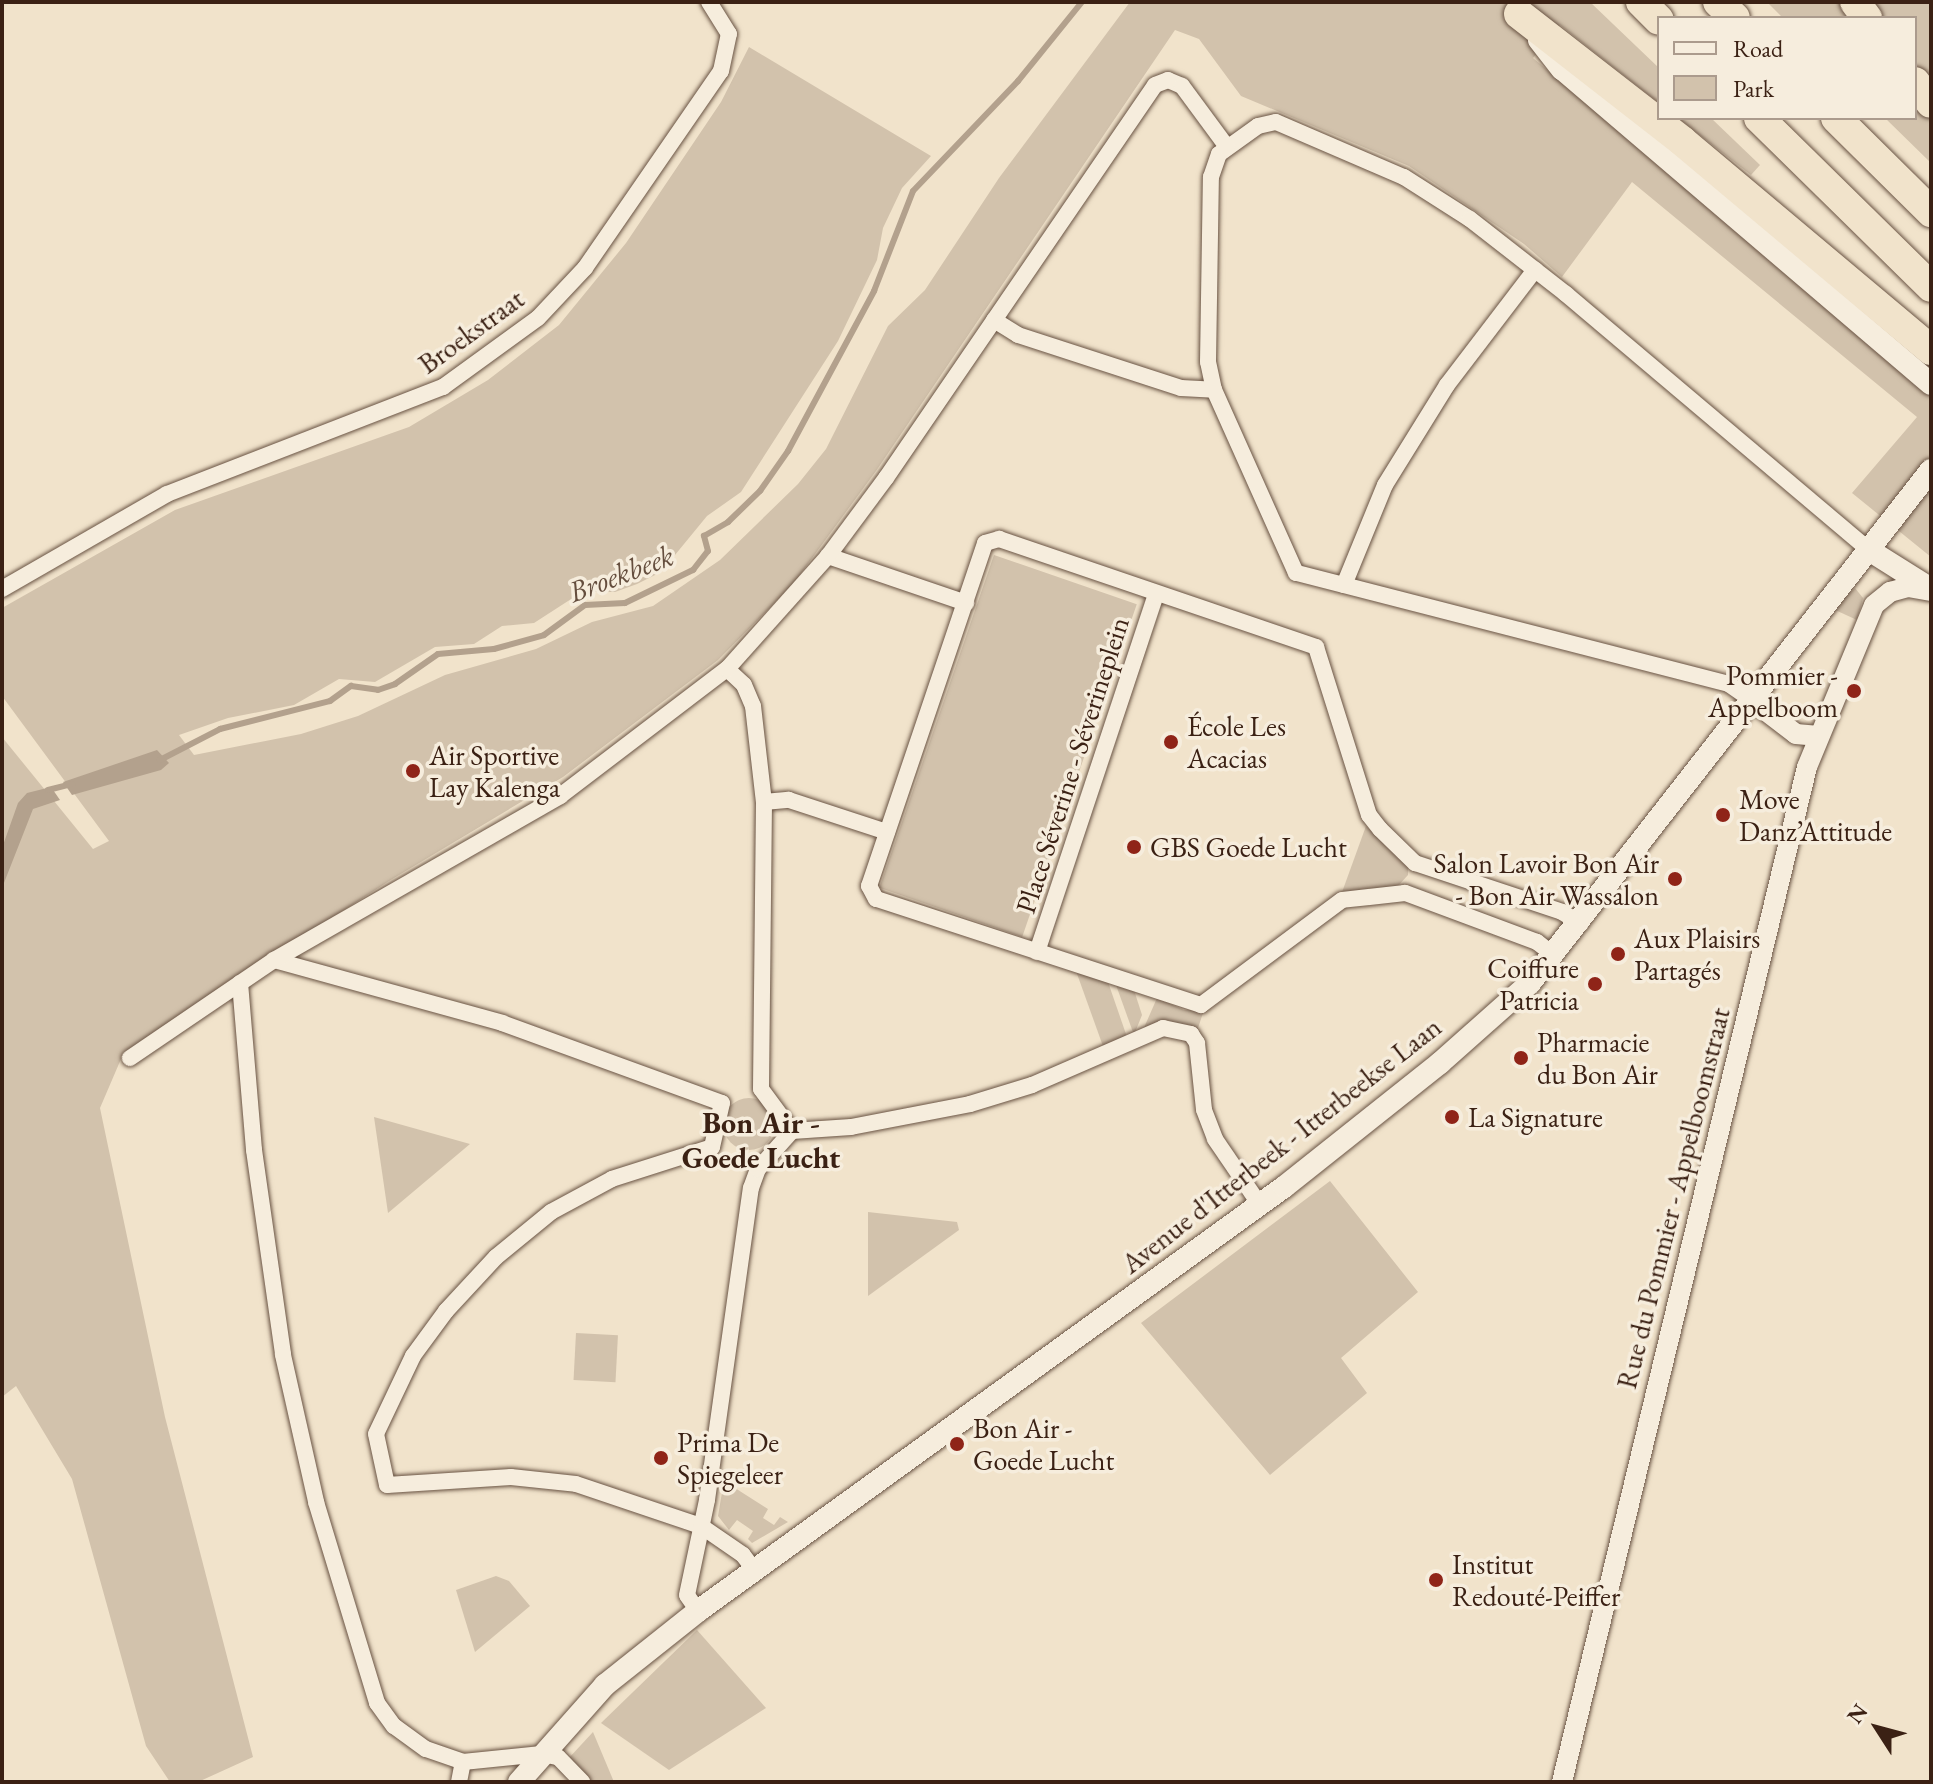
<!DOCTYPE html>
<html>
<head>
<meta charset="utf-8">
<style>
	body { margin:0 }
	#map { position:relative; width:1933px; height:1784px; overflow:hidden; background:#f1e3cb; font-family:"EB Garamond",serif }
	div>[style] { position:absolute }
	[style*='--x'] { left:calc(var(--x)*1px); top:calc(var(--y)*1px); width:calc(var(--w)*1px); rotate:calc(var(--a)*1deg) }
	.green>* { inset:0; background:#d2c2ac; transform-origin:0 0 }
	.round { border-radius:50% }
	.water>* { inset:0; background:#b3a18d }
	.stream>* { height:6px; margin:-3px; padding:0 3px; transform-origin:3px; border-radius:3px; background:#b3a18d }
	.roads { filter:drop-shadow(0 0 2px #685242) drop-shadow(0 0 2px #685242) }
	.minor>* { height:16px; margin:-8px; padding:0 8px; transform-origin:8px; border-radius:8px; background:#f6eddd }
	.tertiary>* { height:20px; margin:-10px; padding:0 10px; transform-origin:10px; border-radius:10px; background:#f6eddd }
	.secondary>* { height:22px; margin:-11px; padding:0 11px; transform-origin:11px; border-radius:11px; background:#f6eddd }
	.motorway>* { height:30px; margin:-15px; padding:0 15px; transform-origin:15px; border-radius:15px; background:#f1e3cb }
	.dots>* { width:22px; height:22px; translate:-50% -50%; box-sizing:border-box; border:4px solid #f6eddd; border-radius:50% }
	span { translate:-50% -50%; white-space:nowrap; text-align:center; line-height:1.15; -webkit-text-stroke:7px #f6eddd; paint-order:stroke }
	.street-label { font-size:28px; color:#3b2114 }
	.poi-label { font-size:28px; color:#3b2114 }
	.right { translate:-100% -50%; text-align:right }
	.left { translate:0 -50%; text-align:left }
	.water-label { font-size:30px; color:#654e3e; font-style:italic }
	.neighbourhood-label { font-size:30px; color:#3b2114; font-weight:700 }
	.frame { position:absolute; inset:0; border:4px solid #3b2114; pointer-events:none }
	.legend { position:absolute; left:1657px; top:16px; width:260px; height:104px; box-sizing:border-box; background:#f6eddd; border:2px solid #ab9b8d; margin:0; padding:10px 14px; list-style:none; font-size:24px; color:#3b2114 }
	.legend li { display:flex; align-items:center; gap:16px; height:40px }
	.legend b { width:40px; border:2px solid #ab9b8d }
	.north { position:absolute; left:1837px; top:1688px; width:80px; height:80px; -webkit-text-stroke:6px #f6eddd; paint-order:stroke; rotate:306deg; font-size:22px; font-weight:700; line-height:32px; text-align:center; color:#3b2114 }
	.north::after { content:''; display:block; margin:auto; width:28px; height:36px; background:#3b2114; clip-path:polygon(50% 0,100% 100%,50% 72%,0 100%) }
</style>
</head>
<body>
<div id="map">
	<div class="green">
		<i style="clip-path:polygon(1130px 2px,1590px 2px,1659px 68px,1659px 103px,1560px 25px,1533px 58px,1931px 394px,1931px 557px,1852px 493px,1917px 417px,1632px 182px,1562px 277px,1524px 244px,1409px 166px,1241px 96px,1199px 39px,1175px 30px,876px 471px,793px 584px,718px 660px,563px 777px,389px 881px,124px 1052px,100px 1108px,165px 1417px,253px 1757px,198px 1782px,170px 1782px,146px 1746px,72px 1479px,16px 1386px,2px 1397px,2px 737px,93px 849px,109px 841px,2px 696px,2px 608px,175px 510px,409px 427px,488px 380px,559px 325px,626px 243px,721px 102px,749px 47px,931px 156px,902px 188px,883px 228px,877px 260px,838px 341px,741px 492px,707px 516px,661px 572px,637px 584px,615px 592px,582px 592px,534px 623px,502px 626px,474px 644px,435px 647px,375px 682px,339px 679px,294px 705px,228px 718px,179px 735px,194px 755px,301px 734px,358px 716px,445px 675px,536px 649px,592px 622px,653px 606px,720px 560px,798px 484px,826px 449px,888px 326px,925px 290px,999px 178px)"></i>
		<i style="clip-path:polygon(1767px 2px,1931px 2px,1931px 163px,1885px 118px,1915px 118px,1915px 18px,1783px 18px)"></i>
		<i style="clip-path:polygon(1678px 118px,1711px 118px,1760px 165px,1751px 175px)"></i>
		<i style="left:994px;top:555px;width:151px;height:352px;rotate:19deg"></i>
		<i style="clip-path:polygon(1855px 588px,1863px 598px,1857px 620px,1833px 609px)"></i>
		<i style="clip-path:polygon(1366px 826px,1408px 866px,1408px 875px,1398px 886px,1341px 895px)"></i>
		<i style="clip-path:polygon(1076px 971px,1108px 982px,1127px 1037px,1104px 1049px)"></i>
		<i style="clip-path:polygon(1116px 985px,1134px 990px,1142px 1015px,1134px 1035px)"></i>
		<i style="clip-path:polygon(1157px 998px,1184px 1010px,1204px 1010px,1196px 1034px,1168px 1020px,1143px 1030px)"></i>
		<i class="round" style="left:723px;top:1098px;width:52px;height:52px"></i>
		<i style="clip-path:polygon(374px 1117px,470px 1144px,388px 1213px)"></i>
		<i style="clip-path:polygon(1330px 1181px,1418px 1292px,1341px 1358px,1367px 1393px,1270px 1475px,1141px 1323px)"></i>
		<i style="clip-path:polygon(868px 1212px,957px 1222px,959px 1230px,868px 1296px)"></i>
		<i style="left:576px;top:1333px;width:42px;height:47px;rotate:3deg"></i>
		<i style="clip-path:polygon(724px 1481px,768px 1509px,763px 1518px,774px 1525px,780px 1517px,788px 1522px,752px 1543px,748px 1539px,753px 1531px,737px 1520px,729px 1530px,718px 1516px)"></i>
		<i style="clip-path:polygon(496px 1576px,509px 1581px,530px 1606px,475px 1652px,456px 1590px)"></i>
		<i style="clip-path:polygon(697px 1630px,766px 1708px,669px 1770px,601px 1723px)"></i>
		<i style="clip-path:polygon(593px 1732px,614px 1782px,588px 1782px,568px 1759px)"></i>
	</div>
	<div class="water">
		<i style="clip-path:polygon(157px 750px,169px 763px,161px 770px,72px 795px,63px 782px)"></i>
		<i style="clip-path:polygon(51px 787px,60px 800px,33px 809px,2px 888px,2px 848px,18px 803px,27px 793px)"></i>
	</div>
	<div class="stream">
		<i style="--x:160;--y:760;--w:68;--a:-27.3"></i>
		<i style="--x:220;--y:729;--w:114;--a:-14.3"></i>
		<i style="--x:330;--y:701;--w:26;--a:-36"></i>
		<i style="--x:351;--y:686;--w:27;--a:8"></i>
		<i style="--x:378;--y:690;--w:18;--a:-19"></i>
		<i style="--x:395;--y:684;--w:52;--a:-34.9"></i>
		<i style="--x:438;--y:654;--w:56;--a:-5.1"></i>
		<i style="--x:494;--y:649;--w:52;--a:-15.6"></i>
		<i style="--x:544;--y:635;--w:51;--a:-36.2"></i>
		<i style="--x:585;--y:605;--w:40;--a:-2.9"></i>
		<i style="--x:625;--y:603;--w:76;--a:-25.9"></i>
		<i style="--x:693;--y:570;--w:24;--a:-52"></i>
		<i style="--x:708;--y:551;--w:16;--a:-105"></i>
		<i style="--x:704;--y:536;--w:28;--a:-30"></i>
		<i style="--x:728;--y:522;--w:45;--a:-44.1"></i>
		<i style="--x:760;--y:491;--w:49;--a:-55"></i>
		<i style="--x:788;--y:451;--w:182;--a:-61.7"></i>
		<i style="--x:874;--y:291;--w:107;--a:-68.7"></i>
		<i style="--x:913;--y:191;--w:152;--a:-46.3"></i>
		<i style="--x:1018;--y:81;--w:102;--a:-51"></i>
		<i style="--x:48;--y:790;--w:25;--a:-14"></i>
	</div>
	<div class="roads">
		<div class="minor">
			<i style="--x:994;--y:320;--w:28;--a:32"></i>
			<i style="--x:1018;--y:335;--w:171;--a:18"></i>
			<i style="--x:1181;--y:388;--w:33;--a:3"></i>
			<i style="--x:828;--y:556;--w:146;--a:18.8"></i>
			<i style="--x:1344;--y:585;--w:108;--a:-67.7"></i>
			<i style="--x:1385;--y:485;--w:118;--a:-58.2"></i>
			<i style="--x:1447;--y:385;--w:145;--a:-52.6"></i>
			<i style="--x:2;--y:589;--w:190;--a:-29.9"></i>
			<i style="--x:167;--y:494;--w:296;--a:-21.2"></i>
			<i style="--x:443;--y:387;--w:117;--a:-36"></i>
			<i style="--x:538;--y:318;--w:69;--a:-46.8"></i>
			<i style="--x:585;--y:268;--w:239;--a:-55.4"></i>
			<i style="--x:721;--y:71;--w:38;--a:-78"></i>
			<i style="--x:729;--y:34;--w:38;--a:-122"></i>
			<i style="--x:727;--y:669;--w:23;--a:43"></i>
			<i style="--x:744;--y:685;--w:23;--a:67"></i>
			<i style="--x:753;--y:706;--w:97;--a:83.5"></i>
			<i style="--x:764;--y:802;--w:287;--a:90.6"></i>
			<i style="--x:761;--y:1089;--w:52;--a:53.6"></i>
			<i style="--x:792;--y:1131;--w:59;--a:-3.9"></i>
			<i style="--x:851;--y:1127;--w:121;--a:-10.9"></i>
			<i style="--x:970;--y:1104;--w:65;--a:-17"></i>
			<i style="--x:1032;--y:1085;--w:143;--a:-23.5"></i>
			<i style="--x:1163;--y:1028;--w:29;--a:12"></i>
			<i style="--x:1191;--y:1034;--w:11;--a:56"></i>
			<i style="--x:1197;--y:1043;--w:67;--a:84"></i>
			<i style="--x:1204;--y:1110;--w:31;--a:69"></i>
			<i style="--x:1215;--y:1139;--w:80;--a:55.7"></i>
			<i style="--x:1753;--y:701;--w:29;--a:-145"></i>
			<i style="--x:1729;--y:684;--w:447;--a:-165.6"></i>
			<i style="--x:1296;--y:573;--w:201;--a:-114.1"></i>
			<i style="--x:1214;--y:390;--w:29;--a:-102"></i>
			<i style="--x:1208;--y:362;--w:185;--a:-89.1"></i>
			<i style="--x:1211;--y:177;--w:24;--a:-71"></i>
			<i style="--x:1219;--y:154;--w:48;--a:-35.7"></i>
			<i style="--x:1258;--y:126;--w:18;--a:-13"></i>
			<i style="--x:1276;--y:122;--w:139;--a:23.3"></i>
			<i style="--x:1404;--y:177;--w:78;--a:32.5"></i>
			<i style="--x:1470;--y:219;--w:122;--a:38"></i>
			<i style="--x:1566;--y:294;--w:397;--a:40.2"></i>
			<i style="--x:764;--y:802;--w:25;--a:-5"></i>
			<i style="--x:789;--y:800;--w:103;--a:18.1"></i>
			<i style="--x:1037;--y:952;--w:376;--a:-71.6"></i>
			<i style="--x:1555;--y:956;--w:23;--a:-142"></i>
			<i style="--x:1537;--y:942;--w:141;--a:-159.6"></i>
			<i style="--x:1405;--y:893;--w:63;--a:173.7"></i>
			<i style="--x:1342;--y:900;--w:176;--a:143.3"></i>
			<i style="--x:1201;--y:1005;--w:342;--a:-161.9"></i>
			<i style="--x:876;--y:899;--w:15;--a:-118"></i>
			<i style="--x:869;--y:886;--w:362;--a:-71.3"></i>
			<i style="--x:985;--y:543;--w:15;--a:-16"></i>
			<i style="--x:999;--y:539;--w:335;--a:18.8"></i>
			<i style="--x:1316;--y:647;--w:176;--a:72.5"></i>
			<i style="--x:1369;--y:815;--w:18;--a:52"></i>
			<i style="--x:1380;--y:829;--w:49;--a:44.2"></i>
			<i style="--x:1415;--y:863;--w:155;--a:18.4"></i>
			<i style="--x:1562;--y:912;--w:22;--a:32"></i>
			<i style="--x:274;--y:960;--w:237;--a:15.4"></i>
			<i style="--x:502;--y:1023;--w:234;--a:20"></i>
			<i style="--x:722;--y:1103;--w:45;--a:102.8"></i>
			<i style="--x:712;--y:1147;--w:105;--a:162.3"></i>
			<i style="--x:612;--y:1179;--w:69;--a:151.6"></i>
			<i style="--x:551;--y:1212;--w:71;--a:140.7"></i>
			<i style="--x:496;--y:1257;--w:74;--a:132.8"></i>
			<i style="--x:446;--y:1311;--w:56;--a:126.3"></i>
			<i style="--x:413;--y:1356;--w:86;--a:115.4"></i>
			<i style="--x:376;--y:1434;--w:52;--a:77.8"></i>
			<i style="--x:387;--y:1485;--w:124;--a:-3.7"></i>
			<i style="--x:511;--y:1477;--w:65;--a:6.1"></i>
			<i style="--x:576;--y:1484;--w:132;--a:18.6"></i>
			<i style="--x:701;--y:1526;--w:51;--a:34.6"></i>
			<i style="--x:743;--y:1555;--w:20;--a:53"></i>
			<i style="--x:240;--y:983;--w:168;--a:85.2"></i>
			<i style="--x:254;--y:1150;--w:207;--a:81.9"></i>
			<i style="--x:283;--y:1355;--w:151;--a:77.3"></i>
			<i style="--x:316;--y:1502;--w:210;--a:73.1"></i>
			<i style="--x:377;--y:1703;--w:29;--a:54"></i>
			<i style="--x:394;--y:1726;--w:39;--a:36"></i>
			<i style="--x:426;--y:1749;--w:39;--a:19"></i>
			<i style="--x:463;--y:1762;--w:79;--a:-5.8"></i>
			<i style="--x:542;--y:1754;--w:16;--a:11"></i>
			<i style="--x:558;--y:1757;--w:35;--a:46"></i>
			<i style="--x:130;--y:1058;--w:174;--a:-34.2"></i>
			<i style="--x:274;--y:960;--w:330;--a:-29.8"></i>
			<i style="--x:560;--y:796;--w:210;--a:-37.3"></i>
			<i style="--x:727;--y:669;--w:152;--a:-48.2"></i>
			<i style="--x:828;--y:556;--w:97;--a:-53.4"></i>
			<i style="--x:886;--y:478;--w:476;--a:-55.6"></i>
			<i style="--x:1155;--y:85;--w:14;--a:-21"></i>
			<i style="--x:1168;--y:80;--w:15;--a:23"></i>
			<i style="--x:1182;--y:86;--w:76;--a:53.6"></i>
			<i style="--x:698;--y:1611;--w:19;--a:-125"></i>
			<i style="--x:687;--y:1595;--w:97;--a:-78.1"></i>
			<i style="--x:707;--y:1500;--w:315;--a:-82"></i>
			<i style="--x:751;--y:1188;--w:20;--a:-70"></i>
			<i style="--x:758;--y:1169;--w:51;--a:-48.2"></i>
			<i style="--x:459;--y:1782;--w:20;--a:-79"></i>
		</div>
		<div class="tertiary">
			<i style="--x:1753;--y:701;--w:54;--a:37.5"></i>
			<i style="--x:1796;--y:734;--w:23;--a:5"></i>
			<i style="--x:1562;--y:1782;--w:1044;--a:-76.43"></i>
			<i style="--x:1807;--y:767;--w:175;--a:-67.5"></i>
			<i style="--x:1874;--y:605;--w:21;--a:-39"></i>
			<i style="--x:1890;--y:592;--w:19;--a:-16"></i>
			<i style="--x:1908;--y:587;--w:23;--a:10"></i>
		</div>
		<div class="secondary">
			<i style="--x:1539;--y:40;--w:37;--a:52"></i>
			<i style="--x:1562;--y:69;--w:485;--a:40.5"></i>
			<i style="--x:1869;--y:550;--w:73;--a:32.2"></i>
			<i style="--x:519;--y:1782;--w:130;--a:-48.4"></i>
			<i style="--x:605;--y:1685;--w:119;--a:-38.5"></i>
			<i style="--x:698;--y:1611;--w:723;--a:-35.89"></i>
			<i style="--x:1284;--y:1187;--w:199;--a:-38.5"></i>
			<i style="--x:1440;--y:1063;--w:120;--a:-41.6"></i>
			<i style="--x:1530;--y:983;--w:651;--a:-51.99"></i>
		</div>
		<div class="motorway">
			<i style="--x:1641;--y:2;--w:25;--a:45"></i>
			<i style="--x:1718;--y:2;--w:23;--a:43"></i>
			<i style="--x:1855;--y:2;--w:20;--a:53"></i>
			<i style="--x:1519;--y:14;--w:207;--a:37.9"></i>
			<i style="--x:1682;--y:141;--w:325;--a:40"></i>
			<i style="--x:1915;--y:82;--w:26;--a:53"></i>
			<i style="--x:1759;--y:118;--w:241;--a:44.5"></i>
			<i style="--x:1836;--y:118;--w:134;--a:44.7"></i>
		</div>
	</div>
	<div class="dots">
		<i style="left:1854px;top:691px;background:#8f2418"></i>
		<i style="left:1171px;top:742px;background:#8f2418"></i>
		<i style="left:413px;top:771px;background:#8f2418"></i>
		<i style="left:1723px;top:815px;background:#8f2418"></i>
		<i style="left:1134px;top:847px;background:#8f2418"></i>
		<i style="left:1675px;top:879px;background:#8f2418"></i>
		<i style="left:1618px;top:954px;background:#8f2418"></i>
		<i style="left:1595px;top:984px;background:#8f2418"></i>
		<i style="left:1521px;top:1058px;background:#8f2418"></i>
		<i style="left:1452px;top:1117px;background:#8f2418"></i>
		<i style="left:957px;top:1444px;background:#8f2418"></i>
		<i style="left:661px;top:1458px;background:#8f2418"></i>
		<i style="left:1436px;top:1580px;background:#8f2418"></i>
	</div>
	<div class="street-label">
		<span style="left:471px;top:331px;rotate:-36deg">Broekstraat</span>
		<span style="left:1072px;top:765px;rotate:-72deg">Place Séverine - Séverineplein</span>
		<span style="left:1281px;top:1145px;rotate:-38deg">Avenue d'Itterbeek - Itterbeekse Laan</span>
		<span style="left:1673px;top:1198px;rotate:-76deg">Rue du Pommier - Appelboomstraat</span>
	</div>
	<div class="poi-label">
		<span class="right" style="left:1838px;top:691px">Pommier -<br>Appelboom</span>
		<span class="left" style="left:1187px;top:742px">École Les<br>Acacias</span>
		<span class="left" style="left:429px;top:771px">Air Sportive<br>Lay Kalenga</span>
		<span class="left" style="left:1739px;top:815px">Move<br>Danz’Attitude</span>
		<span class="left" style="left:1150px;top:847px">GBS Goede Lucht</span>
		<span class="right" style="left:1659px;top:879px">Salon Lavoir Bon Air<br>- Bon Air Wassalon</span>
		<span class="left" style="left:1634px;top:954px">Aux Plaisirs<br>Partagés</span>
		<span class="right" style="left:1579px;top:984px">Coiffure<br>Patricia</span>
		<span class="left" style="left:1537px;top:1058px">Pharmacie<br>du Bon Air</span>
		<span class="left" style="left:1468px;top:1117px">La Signature</span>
		<span class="left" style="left:973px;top:1444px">Bon Air -<br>Goede Lucht</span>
		<span class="left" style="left:677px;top:1458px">Prima De<br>Spiegeleer</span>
		<span class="left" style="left:1452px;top:1580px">Institut<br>Redouté-Peiffer</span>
	</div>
	<div class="water-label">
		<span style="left:621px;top:574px;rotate:-21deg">Broekbeek</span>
	</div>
	<div class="neighbourhood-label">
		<span style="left:761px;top:1140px">Bon Air -<br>Goede Lucht</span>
	</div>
	<div class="frame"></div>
	<ul class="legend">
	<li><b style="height:10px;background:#f6eddd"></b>Road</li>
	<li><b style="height:22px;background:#d2c2ac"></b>Park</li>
	</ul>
	<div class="north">N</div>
</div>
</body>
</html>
